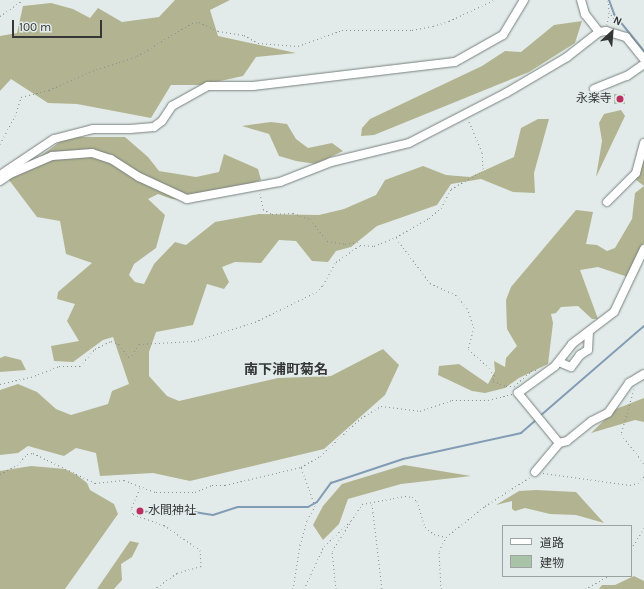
<!DOCTYPE html>
<html>
<head>
<meta charset="utf-8">
<style>
	body { margin:0 }
	#map { position:relative; width:644px; height:589px; overflow:hidden; background:#e2ebe9; font-family:Karla,"Noto Sans JP",sans-serif }
	div>[style] { position:absolute }
	[style*='--x'] { left:calc(var(--x)*1px); top:calc(var(--y)*1px); width:calc(var(--w)*1px); rotate:calc(var(--a)*1deg) }
	.forest>* { inset:0; background:#b2b491 }
	.stream>* { height:2px; margin:-1px; padding:0 1px; transform-origin:1px; border-radius:1px; background:#829cb5 }
	.building>* { inset:0; background:#a8c3a7; transform-origin:0 0 }
	.path>* { height:1px; margin-top:-0.5px; transform-origin:0; background:repeating-linear-gradient(90deg,#8a908e 0 1px,transparent 0 4px) }
	.roads { filter:drop-shadow(0 0 1px #78807e) drop-shadow(0 0 1px #78807e) }
	.minor>* { height:8px; margin:-4px; padding:0 4px; transform-origin:4px; border-radius:4px; background:#fff }
	.dots>* { width:11px; height:11px; translate:-50% -50%; box-sizing:border-box; border:2px solid #e2ebe9; border-radius:50% }
	span { translate:-50% -50%; white-space:nowrap; text-align:center; line-height:1.15; -webkit-text-stroke:3px #e2ebe9; paint-order:stroke }
	.poi-label { font-size:12px; color:#343736 }
	.right { translate:-100% -50%; text-align:right }
	.left { translate:0 -50%; text-align:left }
	.quarter-label { font-size:14px; color:#343736; font-weight:700 }
	.legend { position:absolute; left:502px; top:525px; width:130px; height:52px; box-sizing:border-box; background:#e2ebe9; border:1px solid #9ca3a1; margin:0; padding:5px 7px; list-style:none; font-size:12px; color:#343736 }
	.legend li { display:flex; align-items:center; gap:8px; height:20px }
	.legend b { width:20px; border:1px solid #9ca3a1 }
	.north { position:absolute; left:592px; top:12px; width:40px; height:40px; -webkit-text-stroke:3px #e2ebe9; paint-order:stroke; rotate:26deg; font-size:11px; font-weight:700; line-height:16px; text-align:center; color:#343736 }
	.north::after { content:''; display:block; margin:auto; width:14px; height:18px; background:#343736; clip-path:polygon(50% 0,100% 100%,50% 72%,0 100%) }
	.scale { position:absolute; left:12px; top:20px; width:90px; height:18px; box-sizing:border-box; border:2px solid #343736; border-top:0; padding-left:5px; font-size:12px; line-height:14px; white-space:nowrap; color:#343736; -webkit-text-stroke:3px #e2ebe9; paint-order:stroke }
</style>
</head>
<body>
<div id="map">
	<div class="forest">
		<i style="clip-path:polygon(175px 0,230px 0,210px 10px,218px 36px,296px 53px,256px 57px,243px 76px,202px 85px,171px 85px,151px 118px,77px 104px,48px 103px,11px 79px,0 91px,0 36px,17px 33px,23px 6px,51px 3px,73px 9px,90px 18px,98px 8px,122px 22px,159px 17px)"></i>
		<i style="clip-path:polygon(582px 21px,575px 43px,529px 72px,374px 135px,361px 136px,362px 128px,370px 119px,482px 66px,505px 51px,521px 52px,554px 25px)"></i>
		<i style="clip-path:polygon(621px 110px,625px 116px,596px 177px,602px 141px,599px 123px,604px 114px)"></i>
		<i style="clip-path:polygon(538px 119px,549px 119px,534px 173px,535px 193px,513px 192px,481px 179px,451px 184px,437px 205px,377px 226px,351px 247px,336px 251px,328px 262px,312px 261px,296px 241px,279px 240px,261px 263px,235px 262px,222px 267px,229px 282px,224px 289px,207px 284px,193px 325px,156px 332px,149px 352px,149px 376px,167px 396px,179px 401px,278px 378px,331px 376px,383px 349px,399px 365px,385px 395px,324px 449px,190px 481px,153px 473px,100px 476px,96px 453px,76px 448px,64px 456px,28px 446px,18px 453px,0 455px,0 390px,18px 384px,37px 392px,56px 409px,71px 415px,108px 404px,112px 391px,129px 384px,113px 337px,103px 340px,73px 362px,54px 361px,51px 346px,79px 341px,67px 321px,75px 304px,57px 299px,58px 292px,92px 263px,66px 254px,60px 221px,37px 217px,9px 180px,66px 137px,125px 137px,148px 157px,159px 171px,196px 177px,219px 172px,224px 154px,258px 169px,261px 180px,198px 201px,172px 199px,158px 194px,148px 199px,165px 215px,156px 248px,134px 264px,129px 275px,135px 282px,144px 284px,154px 264px,175px 242px,186px 245px,215px 222px,259px 214px,319px 215px,344px 209px,376px 195px,385px 180px,423px 166px,446px 175px,470px 177px,514px 157px,521px 128px)"></i>
		<i style="clip-path:polygon(271px 122px,287px 124px,296px 139px,308px 148px,332px 143px,343px 151px,316px 164px,296px 161px,279px 156px,269px 134px,242px 126px)"></i>
		<i style="clip-path:polygon(644px 150px,644px 243px,628px 277px,598px 267px,580px 270px,598px 319px,592px 319px,578px 306px,561px 307px,556px 313px,551px 314px,553px 323px,548px 364px,519px 378px,505px 388px,485px 393px,472px 391px,438px 375px,439px 366px,459px 364px,488px 384px,495px 371px,494px 361px,505px 367px,506px 358px,517px 346px,507px 329px,506px 300px,511px 287px,576px 210px,593px 212px,586px 244px,597px 245px,607px 251px,615px 248px,632px 219px,635px 193px,644px 186px,635px 179px)"></i>
		<i style="clip-path:polygon(5px 356px,21px 360px,26px 370px,0 372px,0 358px)"></i>
		<i style="clip-path:polygon(644px 398px,644px 422px,635px 420px,591px 433px,616px 409px)"></i>
		<i style="clip-path:polygon(404px 465px,471px 476px,401px 484px,348px 499px,339px 524px,323px 540px,313px 525px,323px 506px,342px 484px)"></i>
		<i style="clip-path:polygon(31px 466px,65px 469px,77px 475px,87px 483px,90px 490px,114px 504px,118px 514px,65px 589px,0 589px,0 471px)"></i>
		<i style="clip-path:polygon(536px 490px,576px 492px,604px 523px,576px 515px,550px 514px,525px 508px,515px 511px,512px 509px,512px 501px,496px 505px,519px 491px)"></i>
		<i style="clip-path:polygon(130px 541px,139px 543px,132px 557px,121px 564px,122px 580px,114px 589px,97px 589px)"></i>
		<i style="clip-path:polygon(634px 576px,644px 581px,644px 589px,599px 589px,602px 585px,615px 585px)"></i>
	</div>
	<div class="stream">
		<i style="--x:609;--y:0;--w:15;--a:70"></i>
		<i style="--x:614;--y:14;--w:48;--a:51"></i>
		<i style="--x:540;--y:416;--w:138;--a:-40.9"></i>
		<i style="--x:140;--y:511;--w:31;--a:7"></i>
		<i style="--x:171;--y:515;--w:17;--a:-13"></i>
		<i style="--x:188;--y:511;--w:25;--a:9"></i>
		<i style="--x:213;--y:515;--w:26;--a:-18"></i>
		<i style="--x:238;--y:507;--w:70;--a:0"></i>
		<i style="--x:308;--y:507;--w:10;--a:-29"></i>
		<i style="--x:317;--y:502;--w:24;--a:-54"></i>
		<i style="--x:331;--y:483;--w:76;--a:-18.4"></i>
		<i style="--x:403;--y:459;--w:121;--a:-12.4"></i>
		<i style="--x:521;--y:433;--w:21;--a:-41"></i>
	</div>
	<div class="building">
		<i style="left:614px;top:94px;width:11px;height:10px"></i>
	</div>
	<div class="path">
		<i style="--x:608;--y:0;--w:11;--a:85"></i>
		<i style="--x:609;--y:11;--w:19;--a:58"></i>
		<i style="--x:0;--y:16;--w:28;--a:-35"></i>
		<i style="--x:607;--y:25;--w:13;--a:-81"></i>
		<i style="--x:0;--y:144;--w:32;--a:-62"></i>
		<i style="--x:15;--y:116;--w:20;--a:-72"></i>
		<i style="--x:21;--y:97;--w:29;--a:-14"></i>
		<i style="--x:49;--y:90;--w:44;--a:-24.2"></i>
		<i style="--x:89;--y:72;--w:51;--a:-18.4"></i>
		<i style="--x:137;--y:56;--w:64;--a:-31"></i>
		<i style="--x:192;--y:23;--w:7;--a:-8"></i>
		<i style="--x:199;--y:22;--w:21;--a:25"></i>
		<i style="--x:218;--y:31;--w:26;--a:9"></i>
		<i style="--x:244;--y:35;--w:16;--a:30"></i>
		<i style="--x:258;--y:43;--w:40;--a:4.3"></i>
		<i style="--x:298;--y:46;--w:47;--a:-20"></i>
		<i style="--x:342;--y:30;--w:70;--a:0"></i>
		<i style="--x:412;--y:30;--w:21;--a:-11"></i>
		<i style="--x:433;--y:26;--w:17;--a:-17"></i>
		<i style="--x:449;--y:21;--w:50;--a:-25"></i>
		<i style="--x:260;--y:193;--w:16;--a:79"></i>
		<i style="--x:263;--y:209;--w:10;--a:29"></i>
		<i style="--x:272;--y:214;--w:21;--a:-3"></i>
		<i style="--x:293;--y:213;--w:18;--a:19"></i>
		<i style="--x:310;--y:219;--w:28;--a:52"></i>
		<i style="--x:327;--y:241;--w:18;--a:9"></i>
		<i style="--x:345;--y:244;--w:12;--a:-9"></i>
		<i style="--x:357;--y:242;--w:4;--a:45"></i>
		<i style="--x:360;--y:245;--w:14;--a:4"></i>
		<i style="--x:374;--y:246;--w:24;--a:-22"></i>
		<i style="--x:396;--y:237;--w:38;--a:-30"></i>
		<i style="--x:429;--y:218;--w:16;--a:-40"></i>
		<i style="--x:441;--y:208;--w:21;--a:-62"></i>
		<i style="--x:451;--y:189;--w:34;--a:-30"></i>
		<i style="--x:481;--y:172;--w:4;--a:-56"></i>
		<i style="--x:483;--y:169;--w:17;--a:-93"></i>
		<i style="--x:482;--y:152;--w:34;--a:-113"></i>
		<i style="--x:396;--y:238;--w:56;--a:52.9"></i>
		<i style="--x:430;--y:283;--w:29;--a:25"></i>
		<i style="--x:456;--y:295;--w:17;--a:50"></i>
		<i style="--x:467;--y:308;--w:20;--a:70"></i>
		<i style="--x:474;--y:327;--w:23;--a:105"></i>
		<i style="--x:468;--y:349;--w:28;--a:42"></i>
		<i style="--x:489;--y:368;--w:9;--a:54"></i>
		<i style="--x:494;--y:375;--w:6;--a:99"></i>
		<i style="--x:493;--y:381;--w:14;--a:21"></i>
		<i style="--x:506;--y:386;--w:8;--a:0"></i>
		<i style="--x:514;--y:386;--w:23;--a:-41"></i>
		<i style="--x:531;--y:371;--w:8;--a:-14"></i>
		<i style="--x:0;--y:384;--w:32;--a:-13"></i>
		<i style="--x:31;--y:377;--w:30;--a:-21"></i>
		<i style="--x:59;--y:366;--w:21;--a:0"></i>
		<i style="--x:80;--y:366;--w:23;--a:-49"></i>
		<i style="--x:95;--y:349;--w:18;--a:-27"></i>
		<i style="--x:111;--y:341;--w:9;--a:21"></i>
		<i style="--x:119;--y:344;--w:16;--a:55"></i>
		<i style="--x:128;--y:357;--w:4;--a:-27"></i>
		<i style="--x:132;--y:355;--w:13;--a:-58"></i>
		<i style="--x:139;--y:344;--w:55;--a:-3.1"></i>
		<i style="--x:194;--y:341;--w:64;--a:-17.3"></i>
		<i style="--x:255;--y:322;--w:68;--a:-26.2"></i>
		<i style="--x:316;--y:292;--w:10;--a:-45"></i>
		<i style="--x:323;--y:285;--w:26;--a:-61"></i>
		<i style="--x:336;--y:262;--w:29;--a:-35"></i>
		<i style="--x:634;--y:389;--w:47;--a:106.1"></i>
		<i style="--x:621;--y:434;--w:37;--a:52"></i>
		<i style="--x:543;--y:473;--w:88;--a:7.9"></i>
		<i style="--x:630;--y:485;--w:8;--a:-14"></i>
		<i style="--x:638;--y:483;--w:9;--a:-49"></i>
		<i style="--x:0;--y:474;--w:19;--a:-28"></i>
		<i style="--x:17;--y:465;--w:15;--a:-48"></i>
		<i style="--x:27;--y:454;--w:6;--a:-9"></i>
		<i style="--x:33;--y:453;--w:69;--a:25.8"></i>
		<i style="--x:95;--y:483;--w:29;--a:-6"></i>
		<i style="--x:124;--y:480;--w:34;--a:21"></i>
		<i style="--x:156;--y:492;--w:39;--a:0"></i>
		<i style="--x:195;--y:492;--w:18;--a:-22"></i>
		<i style="--x:212;--y:485;--w:13;--a:0"></i>
		<i style="--x:225;--y:485;--w:78;--a:-13.3"></i>
		<i style="--x:301;--y:467;--w:22;--a:-30"></i>
		<i style="--x:320;--y:456;--w:56;--a:-42.8"></i>
		<i style="--x:361;--y:418;--w:23;--a:-31"></i>
		<i style="--x:381;--y:406;--w:39;--a:7"></i>
		<i style="--x:420;--y:411;--w:34;--a:-19"></i>
		<i style="--x:452;--y:400;--w:36;--a:0"></i>
		<i style="--x:488;--y:400;--w:25;--a:-14"></i>
		<i style="--x:140;--y:488;--w:23;--a:113"></i>
		<i style="--x:131;--y:509;--w:5;--a:68"></i>
		<i style="--x:133;--y:514;--w:33;--a:20"></i>
		<i style="--x:164;--y:525;--w:44;--a:34.8"></i>
		<i style="--x:200;--y:550;--w:16;--a:86"></i>
		<i style="--x:201;--y:566;--w:25;--a:164"></i>
		<i style="--x:177;--y:573;--w:28;--a:145"></i>
		<i style="--x:372;--y:504;--w:86;--a:83.3"></i>
		<i style="--x:631;--y:549;--w:25;--a:-58"></i>
		<i style="--x:293;--y:589;--w:45;--a:-81"></i>
		<i style="--x:300;--y:545;--w:26;--a:-74"></i>
		<i style="--x:307;--y:520;--w:16;--a:-60"></i>
		<i style="--x:315;--y:506;--w:41;--a:-109.7"></i>
		<i style="--x:304;--y:589;--w:47;--a:-65.1"></i>
		<i style="--x:324;--y:546;--w:40;--a:-43"></i>
		<i style="--x:336;--y:589;--w:38;--a:-96"></i>
		<i style="--x:332;--y:551;--w:56;--a:-57.4"></i>
		<i style="--x:362;--y:504;--w:44;--a:-10.5"></i>
		<i style="--x:405;--y:496;--w:7;--a:8"></i>
		<i style="--x:412;--y:497;--w:6;--a:39"></i>
		<i style="--x:417;--y:501;--w:27;--a:73"></i>
		<i style="--x:425;--y:527;--w:11;--a:38"></i>
		<i style="--x:434;--y:534;--w:12;--a:14"></i>
		<i style="--x:441;--y:589;--w:38;--a:-93"></i>
		<i style="--x:439;--y:551;--w:16;--a:-63"></i>
		<i style="--x:446;--y:537;--w:50;--a:-38.5"></i>
		<i style="--x:485;--y:506;--w:54;--a:-32.8"></i>
		<i style="--x:585;--y:589;--w:26;--a:-29"></i>
	</div>
	<div class="roads">
		<div class="minor">
			<i style="--x:581;--y:0;--w:15;--a:74"></i>
			<i style="--x:585;--y:14;--w:23;--a:52"></i>
			<i style="--x:599;--y:32;--w:7;--a:-8"></i>
			<i style="--x:606;--y:31;--w:21;--a:17"></i>
			<i style="--x:626;--y:37;--w:28;--a:51"></i>
			<i style="--x:594;--y:89;--w:35;--a:-22"></i>
			<i style="--x:627;--y:76;--w:21;--a:-35"></i>
			<i style="--x:3;--y:173;--w:61;--a:-33.7"></i>
			<i style="--x:54;--y:139;--w:40;--a:-14.4"></i>
			<i style="--x:93;--y:129;--w:37;--a:0"></i>
			<i style="--x:130;--y:129;--w:24;--a:-5"></i>
			<i style="--x:154;--y:127;--w:10;--a:-37"></i>
			<i style="--x:162;--y:121;--w:18;--a:-56"></i>
			<i style="--x:172;--y:106;--w:41;--a:-29.1"></i>
			<i style="--x:208;--y:86;--w:45;--a:0"></i>
			<i style="--x:253;--y:86;--w:203;--a:-6.8"></i>
			<i style="--x:455;--y:62;--w:55;--a:-29.4"></i>
			<i style="--x:503;--y:35;--w:41;--a:-59"></i>
			<i style="--x:0;--y:181;--w:12;--a:-35"></i>
			<i style="--x:10;--y:174;--w:46;--a:-23.2"></i>
			<i style="--x:52;--y:156;--w:40;--a:-4.3"></i>
			<i style="--x:92;--y:153;--w:20;--a:18"></i>
			<i style="--x:111;--y:159;--w:33;--a:33"></i>
			<i style="--x:139;--y:177;--w:53;--a:24.6"></i>
			<i style="--x:187;--y:199;--w:95;--a:-10.4"></i>
			<i style="--x:280;--y:182;--w:55;--a:-21.4"></i>
			<i style="--x:331;--y:162;--w:80;--a:-13.7"></i>
			<i style="--x:409;--y:143;--w:109;--a:-27.3"></i>
			<i style="--x:506;--y:93;--w:71;--a:-30.5"></i>
			<i style="--x:567;--y:57;--w:41;--a:-38"></i>
			<i style="--x:607;--y:202;--w:41;--a:-45"></i>
			<i style="--x:636;--y:173;--w:31;--a:-75"></i>
			<i style="--x:559;--y:362;--w:13;--a:23"></i>
			<i style="--x:571;--y:367;--w:15;--a:-53"></i>
			<i style="--x:580;--y:355;--w:9;--a:-32"></i>
			<i style="--x:588;--y:350;--w:18;--a:-87"></i>
			<i style="--x:559;--y:443;--w:65;--a:-129.4"></i>
			<i style="--x:518;--y:393;--w:46;--a:-36.1"></i>
			<i style="--x:555;--y:366;--w:28;--a:-52"></i>
			<i style="--x:572;--y:344;--w:53;--a:-37.3"></i>
			<i style="--x:614;--y:312;--w:70;--a:-64.5"></i>
			<i style="--x:535;--y:472;--w:38;--a:-50"></i>
			<i style="--x:559;--y:443;--w:8;--a:-14"></i>
			<i style="--x:567;--y:441;--w:32;--a:-39"></i>
			<i style="--x:592;--y:421;--w:18;--a:-27"></i>
			<i style="--x:608;--y:413;--w:37;--a:-55"></i>
			<i style="--x:629;--y:383;--w:17;--a:-31"></i>
		</div>
	</div>
	<div class="dots">
		<i style="left:620px;top:99px;background:#bb2e60"></i>
		<i style="left:140px;top:511px;background:#bb2e60"></i>
	</div>
	<div class="poi-label">
		<span class="right" style="left:612px;top:99px">永楽寺</span>
		<span class="left" style="left:148px;top:511px">水間神社</span>
	</div>
	<div class="quarter-label">
		<span style="left:286px;top:370px">南下浦町菊名</span>
	</div>
	<ul class="legend">
	<li><b style="height:5px;background:#fff"></b>道路</li>
	<li><b style="height:11px;background:#a8c3a7"></b>建物</li>
	</ul>
	<div class="north">N</div>
	<div class="scale">100 m</div>
</div>
</body>
</html>
